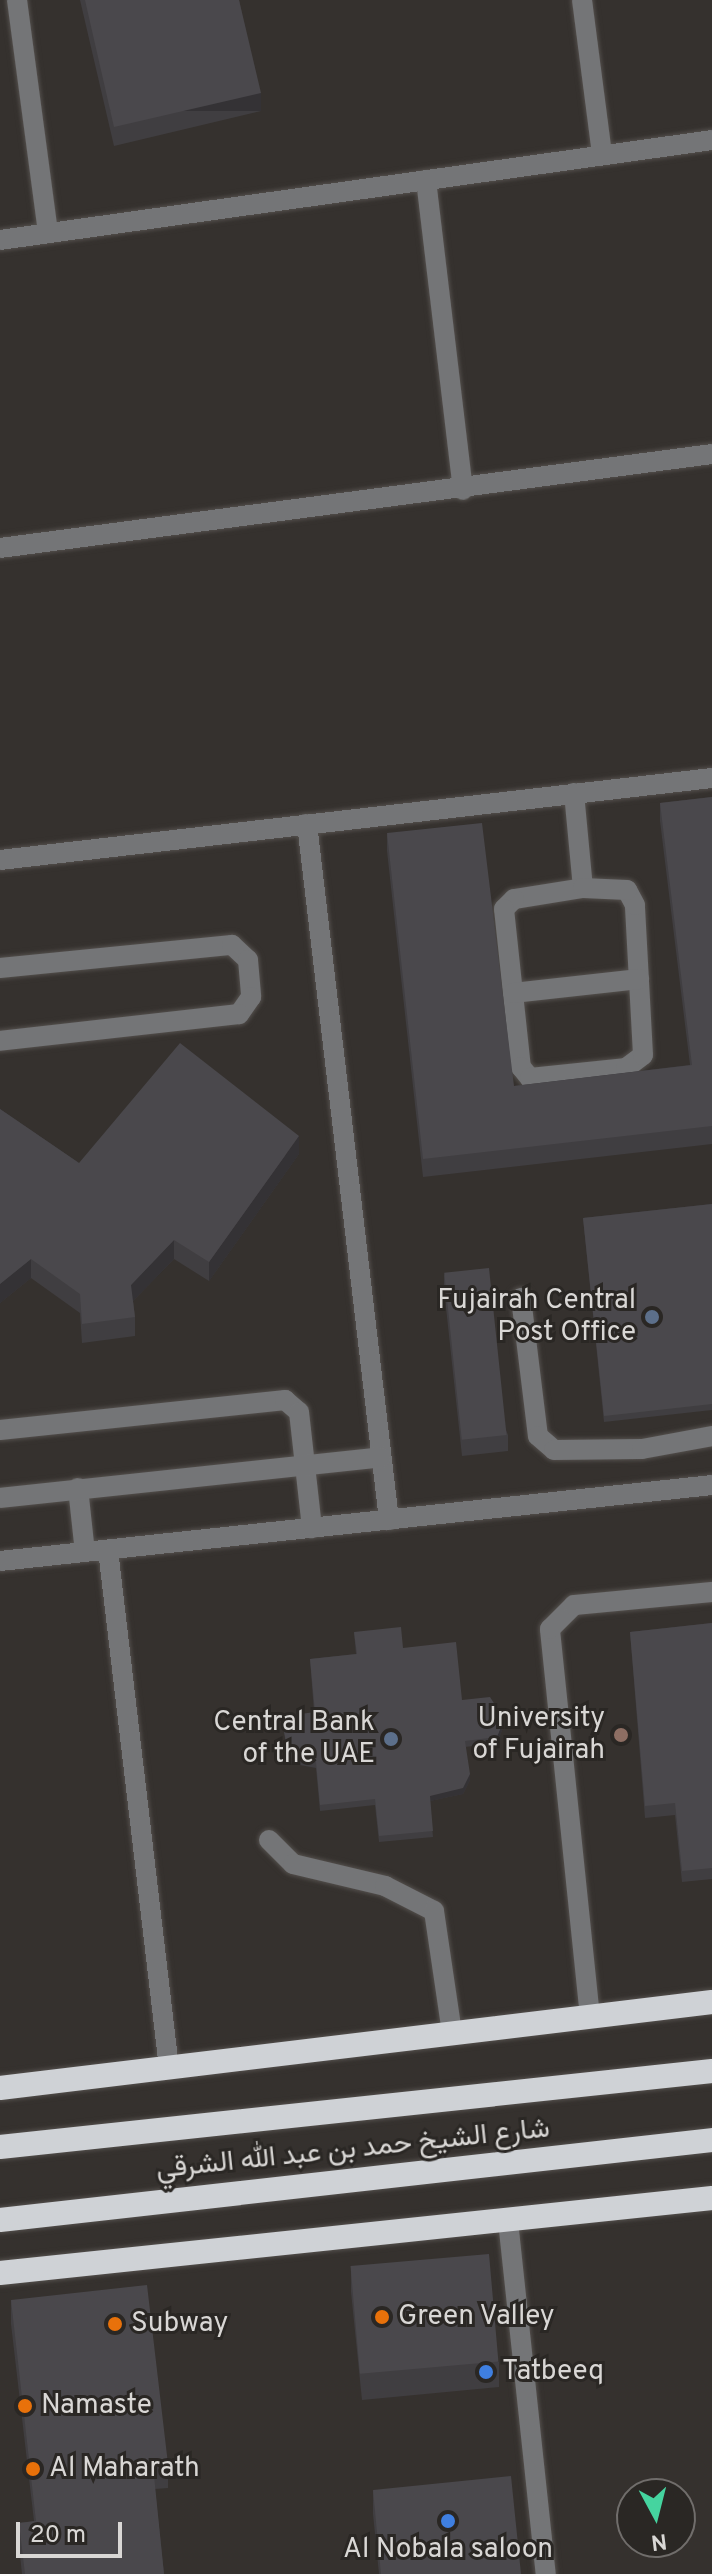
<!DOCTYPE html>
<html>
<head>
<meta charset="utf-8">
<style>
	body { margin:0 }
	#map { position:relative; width:712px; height:2574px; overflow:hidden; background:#35312e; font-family:Overpass,Vazirmatn,sans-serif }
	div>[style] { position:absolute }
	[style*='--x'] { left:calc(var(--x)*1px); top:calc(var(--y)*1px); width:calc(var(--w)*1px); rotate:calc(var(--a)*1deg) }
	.roads { filter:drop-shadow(0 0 2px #534f4c) drop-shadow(0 0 2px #534f4c) }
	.minor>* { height:20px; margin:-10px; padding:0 10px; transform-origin:10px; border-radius:10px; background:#747577 }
	.highway>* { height:24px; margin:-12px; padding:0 12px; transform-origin:12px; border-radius:12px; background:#cfd2d6 }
	.wall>* { inset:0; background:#403e41 }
	.shaded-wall>* { inset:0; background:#343235; transform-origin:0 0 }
	.building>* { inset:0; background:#4a484c; transform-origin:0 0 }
	.dots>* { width:22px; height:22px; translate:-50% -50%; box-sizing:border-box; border:4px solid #2a2724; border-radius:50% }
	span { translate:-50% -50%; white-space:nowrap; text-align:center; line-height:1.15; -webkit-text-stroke:6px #2a2724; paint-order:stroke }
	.poi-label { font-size:28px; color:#d9d7d5 }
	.right { translate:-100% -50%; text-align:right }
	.left { translate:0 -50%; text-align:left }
	.street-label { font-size:28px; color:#d9d7d5 }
	.north { position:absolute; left:616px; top:2478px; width:80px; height:80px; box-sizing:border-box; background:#2a2724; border:2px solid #706d6b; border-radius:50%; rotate:173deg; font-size:22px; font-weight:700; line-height:32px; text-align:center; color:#d9d7d5 }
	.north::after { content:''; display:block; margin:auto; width:28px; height:36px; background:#45d49f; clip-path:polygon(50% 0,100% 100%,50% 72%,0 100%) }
	.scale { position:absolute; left:16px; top:2522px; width:106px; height:36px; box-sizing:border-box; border:4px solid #d9d7d5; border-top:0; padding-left:10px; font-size:24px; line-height:28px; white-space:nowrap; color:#d9d7d5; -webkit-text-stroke:6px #2a2724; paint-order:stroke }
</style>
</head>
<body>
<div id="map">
	<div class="roads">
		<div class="minor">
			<i style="--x:17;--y:0;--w:235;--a:82.4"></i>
			<i style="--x:582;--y:0;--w:156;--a:82.6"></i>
			<i style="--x:426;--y:180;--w:312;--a:83.2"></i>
			<i style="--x:0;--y:240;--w:719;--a:-7.99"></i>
			<i style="--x:0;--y:548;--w:718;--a:-7.52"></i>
			<i style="--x:574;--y:793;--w:95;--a:84.6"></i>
			<i style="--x:583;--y:888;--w:70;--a:170.9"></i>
			<i style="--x:514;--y:899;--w:14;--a:135"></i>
			<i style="--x:504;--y:909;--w:159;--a:83.9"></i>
			<i style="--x:521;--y:1067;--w:14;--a:51"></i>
			<i style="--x:530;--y:1078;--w:97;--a:-5.9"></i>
			<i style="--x:626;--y:1068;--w:21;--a:-37"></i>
			<i style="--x:643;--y:1055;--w:150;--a:-93.1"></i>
			<i style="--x:635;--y:905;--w:17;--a:-118"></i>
			<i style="--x:627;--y:890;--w:44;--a:-177.4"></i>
			<i style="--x:307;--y:824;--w:701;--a:83.28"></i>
			<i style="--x:0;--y:860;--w:717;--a:-6.57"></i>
			<i style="--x:0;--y:968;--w:233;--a:-5.7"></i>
			<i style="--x:232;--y:945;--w:22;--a:43"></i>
			<i style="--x:248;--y:960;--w:37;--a:85"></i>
			<i style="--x:251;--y:997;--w:21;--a:125"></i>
			<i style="--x:239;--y:1014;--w:241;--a:173.6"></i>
			<i style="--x:513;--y:993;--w:127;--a:-6.3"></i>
			<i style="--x:521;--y:1298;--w:139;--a:83"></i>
			<i style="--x:538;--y:1436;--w:21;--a:41"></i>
			<i style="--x:554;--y:1450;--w:88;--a:-0.7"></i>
			<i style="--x:642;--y:1449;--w:71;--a:-10.5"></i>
			<i style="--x:0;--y:1430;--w:287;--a:-6"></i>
			<i style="--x:285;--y:1400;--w:18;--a:41"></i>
			<i style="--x:299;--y:1412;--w:117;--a:83.6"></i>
			<i style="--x:78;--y:1488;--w:64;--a:83.8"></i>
			<i style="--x:0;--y:1498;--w:383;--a:-6.1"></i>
			<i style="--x:108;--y:1550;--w:522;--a:83.28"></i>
			<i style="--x:0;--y:1561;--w:716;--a:-6.09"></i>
			<i style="--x:269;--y:1840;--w:34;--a:45"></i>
			<i style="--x:293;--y:1864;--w:95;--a:13.4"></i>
			<i style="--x:385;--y:1886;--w:55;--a:27"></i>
			<i style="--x:434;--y:1911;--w:123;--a:81.6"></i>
			<i style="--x:590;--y:2017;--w:390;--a:-95.9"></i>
			<i style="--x:550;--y:1629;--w:34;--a:-45"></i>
			<i style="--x:574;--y:1605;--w:139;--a:-5.4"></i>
			<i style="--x:508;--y:2221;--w:355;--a:83.9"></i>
		</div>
		<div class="highway">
			<i style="--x:0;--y:2088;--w:717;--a:-6.89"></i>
			<i style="--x:0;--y:2147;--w:716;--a:-6.09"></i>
			<i style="--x:0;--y:2220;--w:716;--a:-6.41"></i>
			<i style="--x:0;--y:2273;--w:716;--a:-6.01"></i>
		</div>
	</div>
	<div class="wall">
		<i style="clip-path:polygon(80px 0,239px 0,261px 111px,114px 146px)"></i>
		<i style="clip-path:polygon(712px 797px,712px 1144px,423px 1177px,387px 851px,387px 833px,514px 1086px,690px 1065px,660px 821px,660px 803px)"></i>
		<i style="clip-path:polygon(0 1109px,79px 1163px,299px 1154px,209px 1281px,174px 1259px,133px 1301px,135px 1317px,135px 1336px,82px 1343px,80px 1313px,31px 1278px,0 1303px)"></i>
		<i style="clip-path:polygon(712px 1204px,712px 1410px,604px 1422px,583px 1218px)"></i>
		<i style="clip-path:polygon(444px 1273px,508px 1435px,508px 1451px,462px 1456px,444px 1289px)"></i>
		<i style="clip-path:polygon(712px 1623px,712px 1879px,682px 1882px,675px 1815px,645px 1818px,630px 1632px)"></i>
		<i style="clip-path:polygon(354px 1632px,403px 1648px,462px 1700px,504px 1725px,497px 1743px,465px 1747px,470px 1780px,463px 1794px,430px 1801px,433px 1837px,379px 1842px,375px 1805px,320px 1811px,316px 1768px,289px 1763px,283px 1726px,314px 1712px,310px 1659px,356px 1654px)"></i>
		<i style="clip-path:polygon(351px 2267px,499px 2362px,499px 2387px,362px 2400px,351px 2292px)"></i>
		<i style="clip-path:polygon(11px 2300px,168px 2464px,168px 2488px,155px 2489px,164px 2574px,22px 2574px,19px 2546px,19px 2523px,34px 2521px,11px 2324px)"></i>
		<i style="clip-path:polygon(373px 2490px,521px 2574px,379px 2574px,373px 2514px)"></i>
	</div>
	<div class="shaded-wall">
		<i style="left:261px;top:93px;width:18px;height:151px;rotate:90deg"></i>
		<i style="clip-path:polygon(299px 1136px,299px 1154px,209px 1281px,209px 1262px)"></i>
		<i style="clip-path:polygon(174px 1240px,174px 1259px,131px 1303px,131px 1285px)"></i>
		<i style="clip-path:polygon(31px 1259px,31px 1278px,0 1303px,0 1284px)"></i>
		<i style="clip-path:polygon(504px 1719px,504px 1725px,497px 1743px,497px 1737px)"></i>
		<i style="clip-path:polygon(470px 1774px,470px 1780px,463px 1794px,430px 1801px,430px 1796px)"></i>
	</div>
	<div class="building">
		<i style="clip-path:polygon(85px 0,239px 0,261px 93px,114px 127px)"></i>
		<i style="clip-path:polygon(712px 797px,712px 1126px,423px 1159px,387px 833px,482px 823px,514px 1086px,692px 1065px,660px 803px)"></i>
		<i style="clip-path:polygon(180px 1043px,299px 1136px,209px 1262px,174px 1240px,131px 1285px,135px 1317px,82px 1324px,80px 1294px,31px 1259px,0 1284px,0 1109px,79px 1163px)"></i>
		<i style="clip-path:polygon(712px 1204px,712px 1404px,604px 1416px,583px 1218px)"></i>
		<i style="left:489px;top:1268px;width:168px;height:45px;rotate:84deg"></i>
		<i style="clip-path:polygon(712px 1623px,712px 1868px,682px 1871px,675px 1803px,645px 1806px,630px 1632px)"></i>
		<i style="clip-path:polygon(401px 1627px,403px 1648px,456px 1642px,462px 1700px,490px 1697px,504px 1719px,497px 1737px,465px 1741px,470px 1774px,463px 1788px,430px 1796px,433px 1831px,379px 1836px,375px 1799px,320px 1805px,316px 1762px,289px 1757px,283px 1726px,293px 1715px,315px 1712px,310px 1659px,357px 1654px,354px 1632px)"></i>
		<i style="left:489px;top:2254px;width:108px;height:139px;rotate:85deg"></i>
		<i style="clip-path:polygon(147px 2285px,168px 2464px,153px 2466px,164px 2574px,25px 2574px,19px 2523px,36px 2521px,11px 2300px)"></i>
		<i style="clip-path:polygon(511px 2476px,521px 2574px,381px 2574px,373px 2490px)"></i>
	</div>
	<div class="dots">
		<i style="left:652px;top:1317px;background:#5c6f8a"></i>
		<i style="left:621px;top:1735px;background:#8d6e63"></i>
		<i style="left:391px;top:1739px;background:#5c6f8a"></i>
		<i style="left:382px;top:2317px;background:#e8710a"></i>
		<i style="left:115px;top:2324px;background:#e8710a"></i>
		<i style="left:486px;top:2372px;background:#3f7fe0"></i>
		<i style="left:25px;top:2406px;background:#e8710a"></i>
		<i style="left:33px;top:2469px;background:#e8710a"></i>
		<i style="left:448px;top:2521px;background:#3f7fe0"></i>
	</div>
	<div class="poi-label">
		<span class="right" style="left:636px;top:1317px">Fujairah Central<br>Post Office</span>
		<span class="right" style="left:605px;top:1735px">University<br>of Fujairah</span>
		<span class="right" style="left:375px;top:1739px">Central Bank<br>of the UAE</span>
		<span class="left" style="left:398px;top:2317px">Green Valley</span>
		<span class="left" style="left:131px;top:2324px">Subway</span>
		<span class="left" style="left:502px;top:2372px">Tatbeeq</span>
		<span class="left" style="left:41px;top:2406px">Namaste</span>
		<span class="left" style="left:49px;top:2469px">Al Maharath</span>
		<span style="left:448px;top:2550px">Al Nobala saloon</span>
	</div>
	<div class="street-label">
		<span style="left:353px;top:2150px;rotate:-6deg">شارع الشيخ حمد بن عبد الله الشرقي</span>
	</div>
	<div class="north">N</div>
	<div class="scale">20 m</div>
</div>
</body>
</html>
